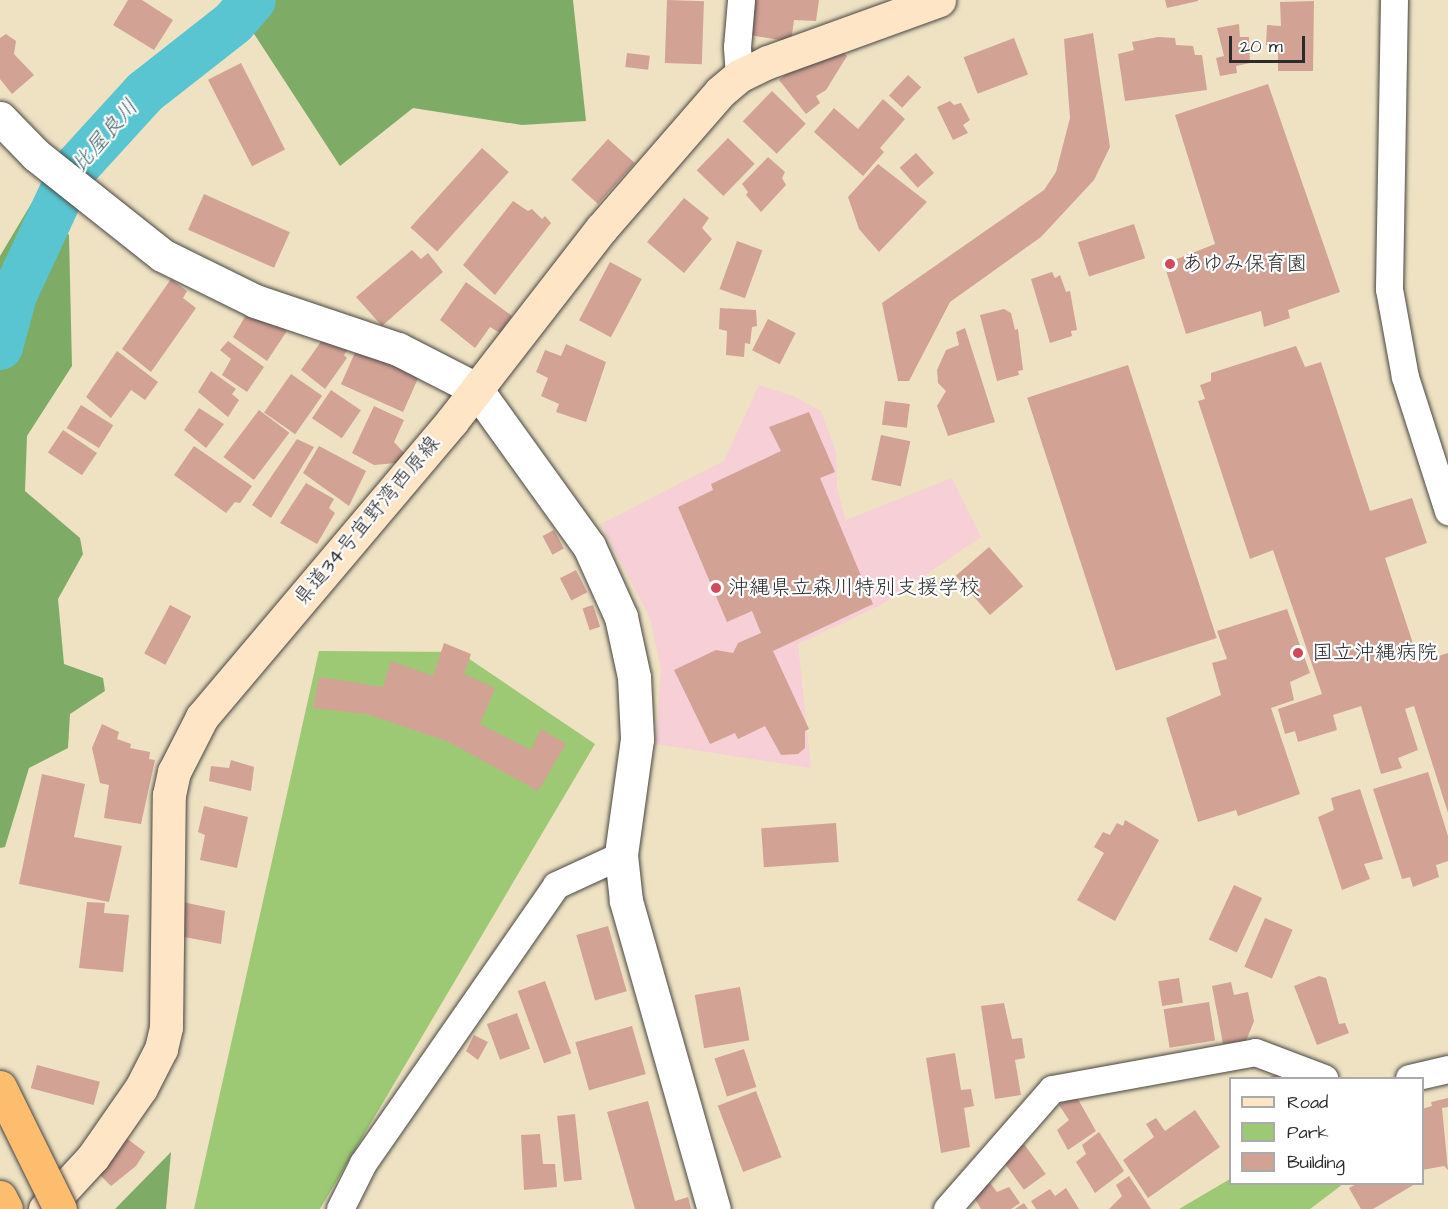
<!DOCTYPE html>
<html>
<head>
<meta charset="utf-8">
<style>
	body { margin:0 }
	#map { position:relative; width:1448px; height:1209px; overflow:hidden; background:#eee2c3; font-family:"Architects Daughter","Klee One",sans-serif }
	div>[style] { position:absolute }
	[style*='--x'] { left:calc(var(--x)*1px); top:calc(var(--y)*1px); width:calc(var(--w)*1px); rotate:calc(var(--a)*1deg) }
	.built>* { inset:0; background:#f6cfd7 }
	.green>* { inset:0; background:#9dc874 }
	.forest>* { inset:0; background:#7eac66 }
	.river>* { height:46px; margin:-23px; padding:0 23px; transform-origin:23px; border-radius:23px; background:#58c5d0 }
	.building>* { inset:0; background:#d2a295; transform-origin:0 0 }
	.roads { filter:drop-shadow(0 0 2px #484642) drop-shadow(0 0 2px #484642) }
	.minor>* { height:27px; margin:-13.5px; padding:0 13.5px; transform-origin:13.5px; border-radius:13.5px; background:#fff }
	.tertiary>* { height:33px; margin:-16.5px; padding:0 16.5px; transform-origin:16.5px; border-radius:16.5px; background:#fff }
	.secondary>* { height:33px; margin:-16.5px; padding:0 16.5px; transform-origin:16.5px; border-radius:16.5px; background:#fee5c5 }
	.motorway>* { height:33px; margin:-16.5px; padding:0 16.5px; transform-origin:16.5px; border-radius:16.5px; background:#fcbd6f }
	.bridges { filter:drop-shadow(0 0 2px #484642) drop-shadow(0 0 2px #484642) }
	.motorway-bridge>* { height:33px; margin:-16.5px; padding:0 16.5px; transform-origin:16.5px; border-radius:16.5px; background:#fcbd6f }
	.dots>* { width:16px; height:16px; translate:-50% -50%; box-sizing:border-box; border:3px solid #fff; border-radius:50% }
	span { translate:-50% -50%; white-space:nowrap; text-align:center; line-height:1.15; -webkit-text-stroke:4.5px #fff; paint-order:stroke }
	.poi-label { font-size:21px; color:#2b2b2b }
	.left { translate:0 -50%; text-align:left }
	.street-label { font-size:21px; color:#2b2b2b }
	.water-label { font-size:22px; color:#3b6165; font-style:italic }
	.legend { position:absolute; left:1229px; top:1077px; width:195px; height:108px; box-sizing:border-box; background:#fff; border:2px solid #aaa; margin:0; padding:8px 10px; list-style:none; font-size:18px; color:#2b2b2b }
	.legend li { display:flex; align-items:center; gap:12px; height:30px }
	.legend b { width:30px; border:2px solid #aaa }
	.scale { position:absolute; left:1229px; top:36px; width:76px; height:27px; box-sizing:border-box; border:3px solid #2b2b2b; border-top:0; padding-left:8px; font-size:18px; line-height:21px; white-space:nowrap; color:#2b2b2b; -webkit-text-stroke:4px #fff; paint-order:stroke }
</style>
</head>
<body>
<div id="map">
	<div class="built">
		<i style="clip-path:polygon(759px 385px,793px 396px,821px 411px,836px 452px,837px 489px,846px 520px,952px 478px,981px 537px,881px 605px,798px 644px,811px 768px,656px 744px,661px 669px,650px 618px,601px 524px,724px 461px)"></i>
	</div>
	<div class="green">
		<i style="clip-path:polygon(319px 651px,459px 652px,595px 744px,320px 1209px,194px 1209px)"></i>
		<i style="clip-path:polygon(1230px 1179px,1230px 1184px,1343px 1184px,1310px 1209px,1179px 1209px)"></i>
	</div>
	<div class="forest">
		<i style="clip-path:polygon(232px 0,573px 0,586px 121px,522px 125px,413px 108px,340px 166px)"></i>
		<i style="clip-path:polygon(34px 199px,69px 235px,72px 366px,27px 436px,25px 491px,80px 538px,83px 554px,58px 599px,64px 664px,103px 678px,105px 691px,70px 714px,68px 748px,29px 768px,5px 847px,0 848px,0 256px)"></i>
		<i style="clip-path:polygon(171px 1152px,166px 1209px,115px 1209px)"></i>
	</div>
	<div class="river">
		<i style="--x:0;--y:347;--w:54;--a:-74.9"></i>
		<i style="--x:14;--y:295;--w:135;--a:-65"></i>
		<i style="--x:71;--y:173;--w:110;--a:-47.6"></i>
		<i style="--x:145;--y:92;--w:112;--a:-38.1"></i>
		<i style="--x:233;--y:23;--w:30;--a:-49"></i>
	</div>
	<div class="building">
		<i style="clip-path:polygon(128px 0,142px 0,173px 20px,154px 50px,113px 25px)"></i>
		<i style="left:667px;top:0;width:37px;height:63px;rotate:2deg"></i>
		<i style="clip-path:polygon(753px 0,819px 0,816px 21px,794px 20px,791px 42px,750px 35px)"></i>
		<i style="clip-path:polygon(1165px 0,1198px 0,1198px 1px,1167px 8px)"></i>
		<i style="clip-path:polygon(1314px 1px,1313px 71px,1278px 71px,1278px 46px,1266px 45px,1267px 25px,1281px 26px,1280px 2px)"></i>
		<i style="clip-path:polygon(1239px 24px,1240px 37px,1249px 37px,1250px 63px,1236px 66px,1237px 73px,1220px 76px,1216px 58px,1224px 56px,1217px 28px)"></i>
		<i style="clip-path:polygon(1093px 33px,1110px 147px,1094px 180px,1041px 237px,950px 302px,909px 381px,898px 381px,882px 303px,1044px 190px,1056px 172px,1070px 118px,1064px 39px)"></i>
		<i style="clip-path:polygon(6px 34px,16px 41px,14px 54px,34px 75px,12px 94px,0 79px,0 38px)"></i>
		<i style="clip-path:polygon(1158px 37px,1175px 38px,1176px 45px,1193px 46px,1195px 55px,1202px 55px,1207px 90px,1125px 101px,1118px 54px,1134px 50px,1132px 42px)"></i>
		<i style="left:1014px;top:38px;width:39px;height:54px;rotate:69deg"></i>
		<i style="clip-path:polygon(842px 51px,847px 56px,826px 90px,816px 96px,820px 103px,806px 114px,779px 80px,796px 66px)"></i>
		<i style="left:627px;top:53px;width:23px;height:14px;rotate:7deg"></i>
		<i style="left:241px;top:63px;width:97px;height:37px;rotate:63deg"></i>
		<i style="left:908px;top:75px;width:18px;height:28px;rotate:43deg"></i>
		<i style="clip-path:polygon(1268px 84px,1340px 292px,1288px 310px,1290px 318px,1264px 327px,1261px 311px,1186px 334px,1164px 264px,1215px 244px,1175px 115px)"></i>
		<i style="left:772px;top:91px;width:47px;height:42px;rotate:44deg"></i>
		<i style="clip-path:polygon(883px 99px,905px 119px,880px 148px,884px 152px,863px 176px,814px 132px,834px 108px,858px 129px)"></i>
		<i style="clip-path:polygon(950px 101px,954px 105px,961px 103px,970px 120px,963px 125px,968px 133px,953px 140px,937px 107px)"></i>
		<i style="left:728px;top:138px;width:37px;height:45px;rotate:44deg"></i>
		<i style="left:608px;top:139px;width:36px;height:55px;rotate:42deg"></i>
		<i style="left:482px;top:148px;width:36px;height:107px;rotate:42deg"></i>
		<i style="left:916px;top:153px;width:27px;height:22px;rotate:48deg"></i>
		<i style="clip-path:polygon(768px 157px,785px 172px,782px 178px,786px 185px,761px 212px,746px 195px,748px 192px,742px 184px)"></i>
		<i style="clip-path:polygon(878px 164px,927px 202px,879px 252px,859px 229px,848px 197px)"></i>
		<i style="left:204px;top:194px;width:94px;height:39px;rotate:24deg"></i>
		<i style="clip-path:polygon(684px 198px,709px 218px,702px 228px,712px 239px,684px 273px,647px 242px)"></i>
		<i style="clip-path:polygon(513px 201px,528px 211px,532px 209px,542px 219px,545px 216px,551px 223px,495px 295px,463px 265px)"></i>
		<i style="left:1134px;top:224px;width:36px;height:59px;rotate:72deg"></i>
		<i style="left:737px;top:241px;width:27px;height:51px;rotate:20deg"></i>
		<i style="clip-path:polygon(412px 250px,421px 259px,428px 253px,443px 272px,382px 326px,356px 297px)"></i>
		<i style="left:610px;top:262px;width:36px;height:66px;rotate:28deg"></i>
		<i style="clip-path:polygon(1052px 272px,1055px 278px,1060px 275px,1066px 292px,1070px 291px,1077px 330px,1071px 331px,1072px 336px,1050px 343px,1031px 279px)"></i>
		<i style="clip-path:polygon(171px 279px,187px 291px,183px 298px,196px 308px,151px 372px,122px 349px)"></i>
		<i style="clip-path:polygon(466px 282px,512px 316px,500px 333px,490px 327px,475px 348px,440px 320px)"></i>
		<i style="clip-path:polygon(720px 308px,756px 310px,757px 326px,752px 327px,750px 344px,745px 343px,744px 357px,726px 355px,727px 331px,719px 329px)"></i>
		<i style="clip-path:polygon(1004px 309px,1011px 313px,1015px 330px,1018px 329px,1023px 370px,1018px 371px,1019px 375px,997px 381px,980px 315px)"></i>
		<i style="clip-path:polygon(246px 315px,265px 315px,287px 331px,267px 361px,233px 337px)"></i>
		<i style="left:768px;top:319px;width:31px;height:35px;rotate:27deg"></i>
		<i style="clip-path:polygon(965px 328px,995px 422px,948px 436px,937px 406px,946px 391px,938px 383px,937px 370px,946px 350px,959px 345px,956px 332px)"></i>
		<i style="clip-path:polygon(327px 333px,349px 348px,344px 355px,347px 358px,325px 389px,301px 370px)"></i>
		<i style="clip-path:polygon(228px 341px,264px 367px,247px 392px,222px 375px,231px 359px,220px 350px)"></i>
		<i style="clip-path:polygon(566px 344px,606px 362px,586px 422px,556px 412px,559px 404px,541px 396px,548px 378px,536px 372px,545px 350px,561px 356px)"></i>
		<i style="left:358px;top:346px;width:68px;height:42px;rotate:24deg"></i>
		<i style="clip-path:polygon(1296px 346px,1305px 367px,1321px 362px,1370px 511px,1412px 498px,1427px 543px,1385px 558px,1419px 662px,1448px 653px,1448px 813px,1414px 706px,1405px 709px,1418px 750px,1398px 758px,1402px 768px,1381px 774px,1361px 706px,1333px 715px,1337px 730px,1298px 742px,1295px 731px,1285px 734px,1278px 709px,1322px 694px,1273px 550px,1250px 559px,1198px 401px,1205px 399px,1200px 385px,1211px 381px,1211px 373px)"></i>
		<i style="clip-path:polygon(117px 351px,158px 382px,145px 400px,131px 390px,111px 418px,86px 397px)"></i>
		<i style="left:1128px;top:365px;width:287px;height:106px;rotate:72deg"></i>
		<i style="clip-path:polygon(211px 371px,236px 389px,232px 394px,239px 400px,228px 417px,198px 392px)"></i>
		<i style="left:291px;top:374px;width:38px;height:47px;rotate:35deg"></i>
		<i style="left:331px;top:390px;width:36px;height:34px;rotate:34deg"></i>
		<i style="left:885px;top:401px;width:25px;height:24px;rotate:7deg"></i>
		<i style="left:81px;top:405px;width:38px;height:27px;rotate:32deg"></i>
		<i style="clip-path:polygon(374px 406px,404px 420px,394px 442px,405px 454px,396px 463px,374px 465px,352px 453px)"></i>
		<i style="clip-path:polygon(199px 408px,224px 424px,206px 448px,184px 430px)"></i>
		<i style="left:259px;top:410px;width:38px;height:59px;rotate:37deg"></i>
		<i style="clip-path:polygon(809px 412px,835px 472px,820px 478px,873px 604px,773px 651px,809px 729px,805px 731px,805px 748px,798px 754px,781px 755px,765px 726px,738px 739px,735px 733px,710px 744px,674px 670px,716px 650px,733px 653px,738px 643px,761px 633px,752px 611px,727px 622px,678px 507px,713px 490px,711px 484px,781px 451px,769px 427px)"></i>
		<i style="left:63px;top:430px;width:41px;height:27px;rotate:34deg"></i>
		<i style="left:881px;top:435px;width:30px;height:46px;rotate:12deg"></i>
		<i style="clip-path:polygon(297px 439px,314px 447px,271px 518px,252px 505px)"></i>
		<i style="clip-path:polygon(194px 446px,252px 486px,240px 503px,235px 502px,226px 513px,174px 475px)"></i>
		<i style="clip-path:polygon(319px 446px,366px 471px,349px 506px,303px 473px)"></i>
		<i style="clip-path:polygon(306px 483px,334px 499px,329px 508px,335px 513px,317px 544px,280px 523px)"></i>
		<i style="left:554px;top:530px;width:21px;height:13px;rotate:62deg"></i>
		<i style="left:989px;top:547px;width:52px;height:44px;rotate:49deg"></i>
		<i style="left:576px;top:570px;width:25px;height:18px;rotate:63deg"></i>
		<i style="left:170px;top:605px;width:24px;height:55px;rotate:28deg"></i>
		<i style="left:593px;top:605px;width:23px;height:11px;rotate:72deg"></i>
		<i style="clip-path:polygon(1287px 609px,1310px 673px,1290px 682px,1294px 700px,1271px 708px,1300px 794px,1238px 816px,1236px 810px,1198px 822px,1166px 718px,1221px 695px,1212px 663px,1227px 659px,1217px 631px)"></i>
		<i style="clip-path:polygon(444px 643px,471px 654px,464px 674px,495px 688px,480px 724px,531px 750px,541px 729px,566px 744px,538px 791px,449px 742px,367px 714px,313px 708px,319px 677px,383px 687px,391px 661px,433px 676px)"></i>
		<i style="clip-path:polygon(102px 724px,119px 732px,117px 739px,131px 744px,130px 748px,150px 752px,149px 759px,155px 760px,141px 824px,104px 818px,109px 785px,100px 783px,92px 748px)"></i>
		<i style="clip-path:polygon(231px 760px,254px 767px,251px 791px,209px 781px,211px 766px,229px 768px)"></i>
		<i style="clip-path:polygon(1428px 772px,1448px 836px,1448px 861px,1436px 865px,1439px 877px,1413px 887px,1410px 877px,1402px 879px,1373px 789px)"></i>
		<i style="clip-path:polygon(42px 774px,85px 784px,74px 837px,122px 846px,109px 902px,19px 884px)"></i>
		<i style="clip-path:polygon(1360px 789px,1383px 859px,1364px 864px,1370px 879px,1342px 890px,1318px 817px,1334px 810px,1331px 798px)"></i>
		<i style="clip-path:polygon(204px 806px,248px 817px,237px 868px,200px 860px,205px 835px,198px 832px)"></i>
		<i style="clip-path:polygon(1125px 820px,1159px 840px,1115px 921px,1077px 900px,1104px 853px,1094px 847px,1103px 832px,1110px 835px,1117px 823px,1123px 826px)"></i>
		<i style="left:836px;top:823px;width:39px;height:75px;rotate:86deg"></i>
		<i style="left:1234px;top:885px;width:31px;height:60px;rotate:25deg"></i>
		<i style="clip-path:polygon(173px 900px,225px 911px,221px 944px,174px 935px)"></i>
		<i style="clip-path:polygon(87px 902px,105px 903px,104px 913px,129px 915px,123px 972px,79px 968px)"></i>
		<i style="left:1265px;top:918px;width:30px;height:53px;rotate:23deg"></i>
		<i style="left:608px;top:926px;width:68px;height:33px;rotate:74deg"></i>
		<i style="clip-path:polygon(1319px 976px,1326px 978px,1339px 1024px,1345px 1023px,1349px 1033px,1317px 1045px,1294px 986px)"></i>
		<i style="left:1179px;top:978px;width:25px;height:21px;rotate:81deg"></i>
		<i style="left:545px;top:981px;width:77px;height:29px;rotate:70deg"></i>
		<i style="clip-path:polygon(1231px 982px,1234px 995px,1248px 992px,1254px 1021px,1246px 1041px,1223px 1044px,1212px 986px)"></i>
		<i style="left:740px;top:987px;width:54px;height:46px;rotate:80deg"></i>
		<i style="left:1209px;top:1002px;width:39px;height:46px;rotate:81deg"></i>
		<i style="clip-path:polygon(1004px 1003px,1012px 1039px,1022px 1038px,1025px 1058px,1015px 1060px,1021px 1095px,995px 1099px,981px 1006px)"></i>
		<i style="left:517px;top:1013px;width:38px;height:32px;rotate:70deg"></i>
		<i style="left:632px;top:1026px;width:50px;height:59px;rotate:74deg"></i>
		<i style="clip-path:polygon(474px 1035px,488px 1042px,478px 1060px,466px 1051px)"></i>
		<i style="left:744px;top:1049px;width:40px;height:31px;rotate:72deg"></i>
		<i style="clip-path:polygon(955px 1053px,961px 1090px,971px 1089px,974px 1106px,964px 1108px,970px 1147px,941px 1153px,926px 1058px)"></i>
		<i style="left:37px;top:1065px;width:65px;height:24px;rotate:15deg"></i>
		<i style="clip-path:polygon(1290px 1068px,1295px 1078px,1267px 1078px)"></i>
		<i style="left:756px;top:1091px;width:71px;height:41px;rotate:69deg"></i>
		<i style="clip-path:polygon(1075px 1094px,1096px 1131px,1068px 1150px,1057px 1130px,1069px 1120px,1059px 1105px)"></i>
		<i style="clip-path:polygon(1448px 1098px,1448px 1107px,1442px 1108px,1448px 1170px,1444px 1166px,1422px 1170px,1422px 1109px,1432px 1106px,1431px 1102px)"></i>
		<i style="clip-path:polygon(648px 1101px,675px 1201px,688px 1197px,691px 1209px,635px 1209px,607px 1112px)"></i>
		<i style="clip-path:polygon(1195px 1110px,1220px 1147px,1148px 1198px,1123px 1160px,1154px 1137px,1146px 1124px,1156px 1118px,1165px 1131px)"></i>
		<i style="left:575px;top:1114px;width:66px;height:18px;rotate:84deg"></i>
		<i style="clip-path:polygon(1099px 1132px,1124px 1171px,1095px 1193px,1076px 1162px,1086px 1154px,1082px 1145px)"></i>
		<i style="clip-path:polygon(540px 1134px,543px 1164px,555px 1164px,557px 1187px,524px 1190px,521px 1135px)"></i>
		<i style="clip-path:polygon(126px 1138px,145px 1152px,136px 1166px,111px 1186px,99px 1174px)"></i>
		<i style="left:1024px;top:1144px;width:37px;height:27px;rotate:54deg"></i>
		<i style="clip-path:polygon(1129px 1176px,1151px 1209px,1109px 1209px,1122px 1196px,1116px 1185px)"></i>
		<i style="clip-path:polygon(990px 1183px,997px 1192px,1009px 1187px,1020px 1203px,1011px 1209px,981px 1209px,972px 1194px)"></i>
		<i style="clip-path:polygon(1356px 1184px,1415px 1184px,1373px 1209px,1361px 1209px,1349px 1188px)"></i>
		<i style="clip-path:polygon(1066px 1188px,1079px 1209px,1036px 1209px,1031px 1201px,1050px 1189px,1055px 1196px)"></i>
		<i style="clip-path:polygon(1024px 1203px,1028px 1209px,1015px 1209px)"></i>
	</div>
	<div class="roads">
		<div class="minor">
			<i style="--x:1394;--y:0;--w:289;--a:91"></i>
			<i style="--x:1389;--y:289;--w:89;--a:79.7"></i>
			<i style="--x:1405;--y:377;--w:141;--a:72.2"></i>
			<i style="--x:739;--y:76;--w:29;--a:-94"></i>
			<i style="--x:737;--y:47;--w:47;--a:-85.1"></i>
			<i style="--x:1409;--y:1078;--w:40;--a:-13"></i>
			<i style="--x:340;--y:1209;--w:51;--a:-63.4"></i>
			<i style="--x:363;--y:1163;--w:338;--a:-55.2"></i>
			<i style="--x:556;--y:885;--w:72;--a:-24.8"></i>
			<i style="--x:947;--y:1209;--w:159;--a:-48.8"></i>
			<i style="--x:1052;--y:1089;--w:206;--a:-10.3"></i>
			<i style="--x:1255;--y:1052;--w:74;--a:20.6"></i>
		</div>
		<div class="tertiary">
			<i style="--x:0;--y:118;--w:52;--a:45.8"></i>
			<i style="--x:36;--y:155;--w:161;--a:38.4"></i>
			<i style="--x:162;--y:255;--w:104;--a:26.3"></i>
			<i style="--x:255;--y:301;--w:151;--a:18.6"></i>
			<i style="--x:398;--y:349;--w:88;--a:27.1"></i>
			<i style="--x:476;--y:389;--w:193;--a:54.3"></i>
			<i style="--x:589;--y:546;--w:78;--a:65.7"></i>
			<i style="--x:621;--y:617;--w:61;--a:77.8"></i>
			<i style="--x:634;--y:677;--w:62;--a:87.2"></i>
			<i style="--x:637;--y:739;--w:117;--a:97.9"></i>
			<i style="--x:621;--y:855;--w:46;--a:83.8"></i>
			<i style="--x:626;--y:901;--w:320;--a:74.1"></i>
		</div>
		<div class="secondary">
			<i style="--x:45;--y:1209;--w:71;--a:-47.3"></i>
			<i style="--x:93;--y:1157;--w:84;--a:-55.2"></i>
			<i style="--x:141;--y:1088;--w:44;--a:-62.9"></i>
			<i style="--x:161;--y:1049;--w:23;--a:-77"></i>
			<i style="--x:166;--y:1027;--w:232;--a:-89.3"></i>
			<i style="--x:169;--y:795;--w:24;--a:-78"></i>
			<i style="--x:174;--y:772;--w:62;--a:-63"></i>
			<i style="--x:202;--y:717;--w:387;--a:-49.8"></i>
			<i style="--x:452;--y:421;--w:243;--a:-52.2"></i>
			<i style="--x:601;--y:229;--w:181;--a:-49"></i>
			<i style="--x:720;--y:92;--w:25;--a:-40"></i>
			<i style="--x:739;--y:76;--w:32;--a:-26"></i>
			<i style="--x:768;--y:62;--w:182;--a:-19.9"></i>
		</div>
		<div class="motorway">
			<i style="--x:0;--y:1197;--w:13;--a:63"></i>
		</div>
	</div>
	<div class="bridges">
		<div class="motorway-bridge">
			<i style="--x:0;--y:1087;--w:136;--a:63.8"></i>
		</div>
	</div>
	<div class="dots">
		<i style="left:1170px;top:264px;background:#d1495b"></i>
		<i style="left:716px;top:588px;background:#d1495b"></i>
		<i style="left:1298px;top:653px;background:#d1495b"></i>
	</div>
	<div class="poi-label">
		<span class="left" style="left:1182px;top:264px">あゆみ保育園</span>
		<span class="left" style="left:728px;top:588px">沖縄県立森川特別支援学校</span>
		<span class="left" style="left:1312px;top:653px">国立沖縄病院</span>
	</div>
	<div class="street-label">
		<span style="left:367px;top:521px;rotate:-50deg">県道34号宜野湾西原線</span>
	</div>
	<div class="water-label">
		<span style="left:105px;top:136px;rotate:-49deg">比屋良川</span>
	</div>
	<ul class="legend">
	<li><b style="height:8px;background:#fee5c5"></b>Road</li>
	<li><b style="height:16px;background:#9dc874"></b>Park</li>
	<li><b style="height:16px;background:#d2a295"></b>Building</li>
	</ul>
	<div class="scale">20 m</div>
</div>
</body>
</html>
